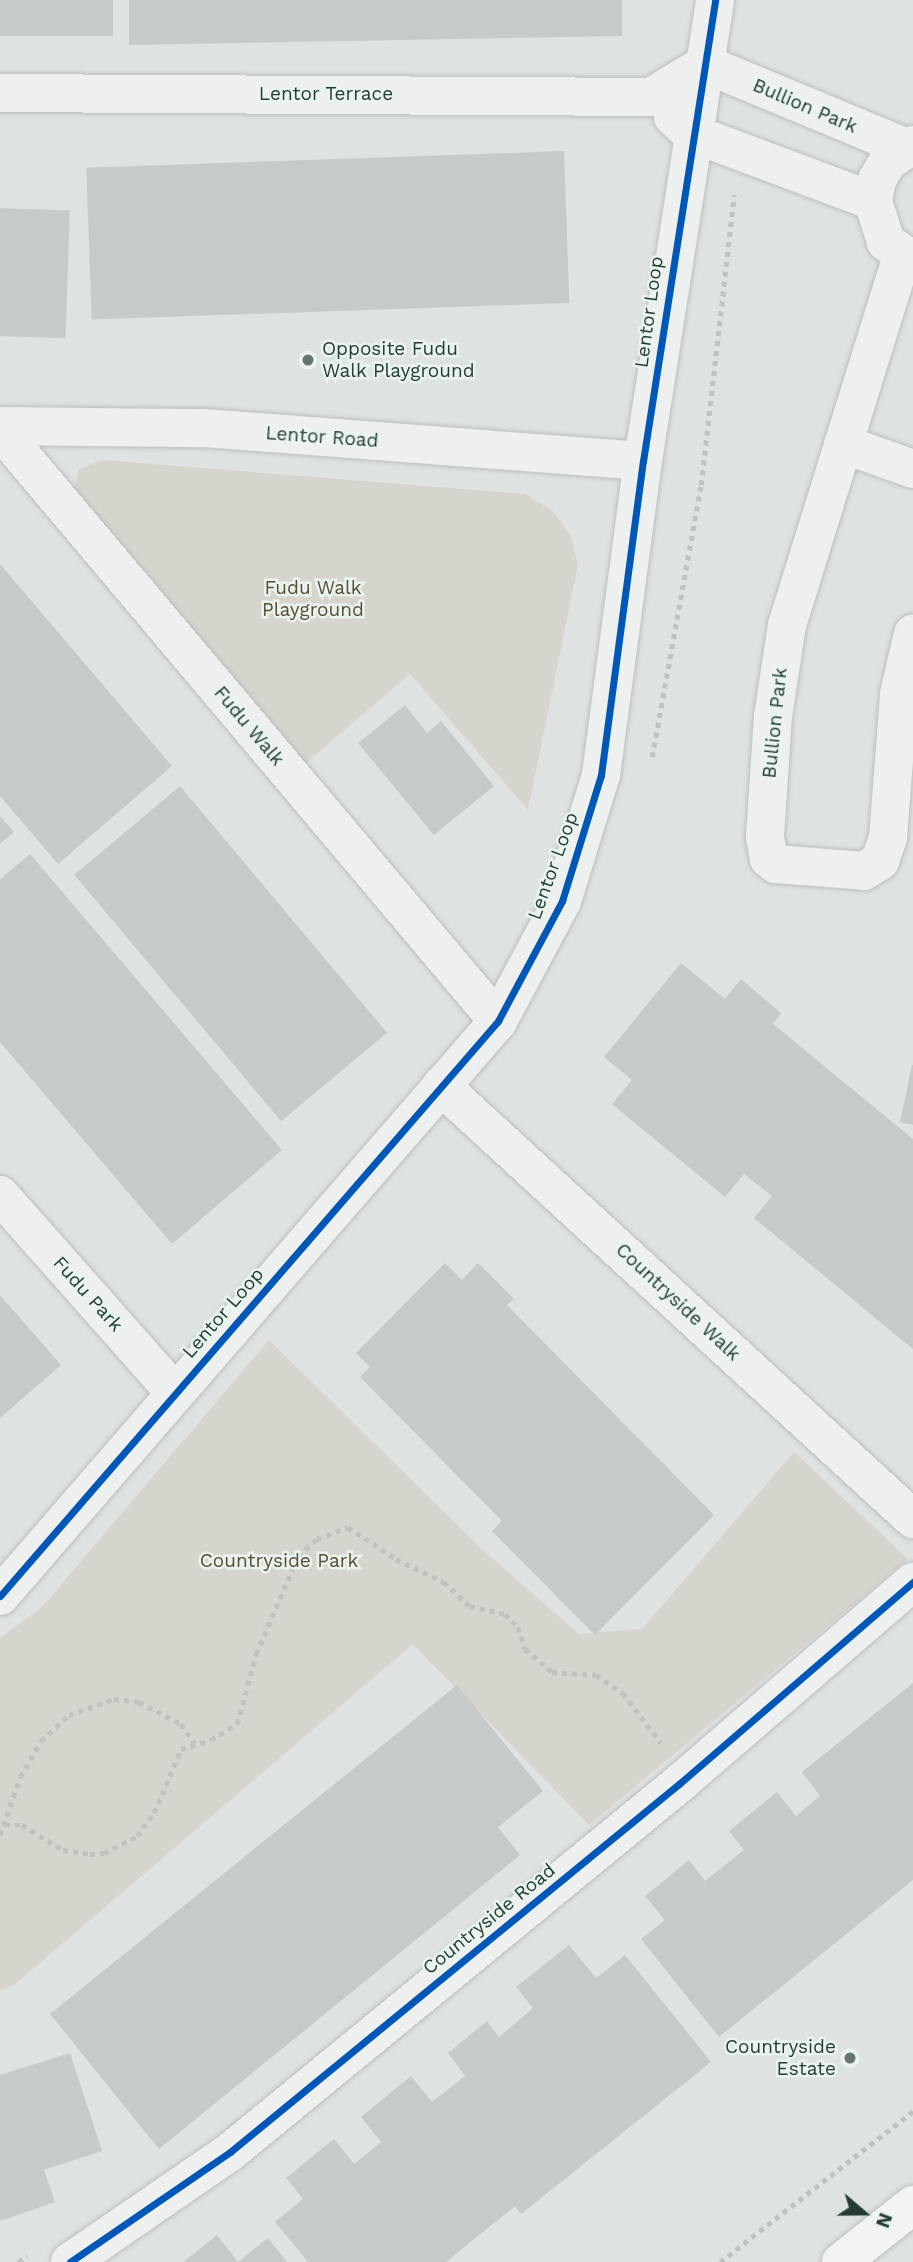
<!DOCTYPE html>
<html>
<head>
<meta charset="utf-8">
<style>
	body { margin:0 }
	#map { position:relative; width:913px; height:2262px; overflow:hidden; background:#dee3e1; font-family:"Work Sans",sans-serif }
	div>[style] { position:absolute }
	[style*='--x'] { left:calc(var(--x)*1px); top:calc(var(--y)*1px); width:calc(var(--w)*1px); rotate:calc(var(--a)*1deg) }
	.green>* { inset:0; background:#d6d5cd }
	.building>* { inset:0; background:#c6cbc9; transform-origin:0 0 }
	.path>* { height:4.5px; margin-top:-2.25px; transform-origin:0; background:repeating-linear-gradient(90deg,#bec3c1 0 5px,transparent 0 10px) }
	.roads { filter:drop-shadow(0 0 2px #babfbd) drop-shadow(0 0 2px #babfbd) }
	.minor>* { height:38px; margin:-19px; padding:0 19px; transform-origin:19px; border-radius:19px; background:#edf0ef }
	.major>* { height:38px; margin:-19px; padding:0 19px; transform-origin:19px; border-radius:19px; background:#f2f4f4 }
	.cycleway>* { height:7px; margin:-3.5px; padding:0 3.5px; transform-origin:3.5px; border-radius:3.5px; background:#0057b8 }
	.dots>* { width:19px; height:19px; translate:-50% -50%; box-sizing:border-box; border:4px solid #eaf4ef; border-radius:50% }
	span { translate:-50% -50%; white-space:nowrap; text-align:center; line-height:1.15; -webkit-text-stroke:5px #eaf4ef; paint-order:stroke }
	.street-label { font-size:19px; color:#253c32 }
	.poi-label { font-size:19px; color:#253c32 }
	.left { translate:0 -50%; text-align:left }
	.right { translate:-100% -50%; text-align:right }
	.park-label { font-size:19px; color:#574d33 }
	.north { position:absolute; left:829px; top:2178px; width:70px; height:70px; -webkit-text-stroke:5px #eaf4ef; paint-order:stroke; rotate:110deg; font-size:19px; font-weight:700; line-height:28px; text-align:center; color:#253c32 }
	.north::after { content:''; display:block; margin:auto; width:24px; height:32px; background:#253c32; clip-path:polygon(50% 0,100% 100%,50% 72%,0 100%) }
</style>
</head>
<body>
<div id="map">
	<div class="green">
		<i style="clip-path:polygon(103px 460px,525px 494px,553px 511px,571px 536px,578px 565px,528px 810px,410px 674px,299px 769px,73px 493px,79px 469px)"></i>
		<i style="clip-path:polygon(269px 1340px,484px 1551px,579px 1634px,642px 1629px,794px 1452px,908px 1559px,589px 1825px,413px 1644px,14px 1985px,0 1991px,0 1638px,42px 1607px)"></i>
	</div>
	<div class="building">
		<i style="left:0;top:0;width:113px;height:36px"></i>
		<i style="clip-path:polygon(129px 0,622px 0,622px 36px,129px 45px)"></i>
		<i style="left:564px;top:151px;width:152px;height:478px;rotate:88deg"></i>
		<i style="left:0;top:208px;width:70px;height:128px;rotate:2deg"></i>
		<i style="clip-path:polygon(0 564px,172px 766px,58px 864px,0 796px)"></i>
		<i style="clip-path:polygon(405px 705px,427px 733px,441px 721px,494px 786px,434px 835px,358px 743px)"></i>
		<i style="left:180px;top:786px;width:322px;height:138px;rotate:50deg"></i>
		<i style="clip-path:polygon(0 816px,14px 832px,0 844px)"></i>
		<i style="clip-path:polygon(30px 854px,282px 1150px,172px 1244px,0 1042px,0 879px)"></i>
		<i style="clip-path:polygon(681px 963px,725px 999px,741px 979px,781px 1013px,773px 1024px,913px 1139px,913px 1349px,754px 1218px,772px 1196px,744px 1174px,725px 1197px,612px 1104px,632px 1080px,604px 1057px)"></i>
		<i style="clip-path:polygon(912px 1065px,913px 1065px,913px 1125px,900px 1122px)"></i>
		<i style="clip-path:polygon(445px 1263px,462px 1280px,478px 1263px,514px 1299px,507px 1305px,714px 1515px,595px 1635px,492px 1531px,502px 1521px,360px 1377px,370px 1367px,356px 1353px)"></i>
		<i style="clip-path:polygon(0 1295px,61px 1365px,0 1418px)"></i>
		<i style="clip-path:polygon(913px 1683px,913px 1880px,719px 2037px,641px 1939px,665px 1920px,645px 1896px,689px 1860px,705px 1881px,744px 1850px,729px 1831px,777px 1792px,796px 1816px,820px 1796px,802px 1772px)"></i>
		<i style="clip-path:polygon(457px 1685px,543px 1791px,498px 1827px,520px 1855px,159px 2149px,50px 2014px)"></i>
		<i style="clip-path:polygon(569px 1945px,596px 1978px,625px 1955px,711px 2062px,521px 2214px,515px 2206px,446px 2262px,308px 2262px,275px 2222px,303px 2199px,286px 2178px,334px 2139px,354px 2164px,381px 2142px,361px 2117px,411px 2076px,432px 2102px,465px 2076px,448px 2053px,487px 2021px,499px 2037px,533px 2008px,516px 1987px)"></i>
		<i style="clip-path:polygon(70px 2053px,102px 2151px,44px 2170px,55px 2202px,0 2221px,0 2075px)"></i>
		<i style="clip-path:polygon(217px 2235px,238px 2262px,268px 2238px,287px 2262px,183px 2262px)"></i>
	</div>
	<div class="path">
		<i style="--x:652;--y:757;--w:276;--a:-79.8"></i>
		<i style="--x:701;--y:485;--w:292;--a:-83.5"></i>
		<i style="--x:5;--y:1825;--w:17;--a:0"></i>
		<i style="--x:22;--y:1825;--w:48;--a:31.4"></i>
		<i style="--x:63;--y:1850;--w:27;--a:8"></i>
		<i style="--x:90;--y:1854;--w:14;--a:-4"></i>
		<i style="--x:104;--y:1853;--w:37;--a:-27"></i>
		<i style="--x:137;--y:1836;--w:29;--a:-54"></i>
		<i style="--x:154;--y:1813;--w:69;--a:-67.1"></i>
		<i style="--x:181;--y:1749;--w:31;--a:-17"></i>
		<i style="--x:211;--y:1740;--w:31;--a:-32"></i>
		<i style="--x:237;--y:1724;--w:73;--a:-74.8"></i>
		<i style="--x:256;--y:1654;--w:107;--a:-66.8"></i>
		<i style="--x:298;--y:1556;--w:25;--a:-42"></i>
		<i style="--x:317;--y:1539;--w:33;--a:-21"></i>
		<i style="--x:348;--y:1527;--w:58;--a:33.7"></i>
		<i style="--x:396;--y:1559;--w:53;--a:25.6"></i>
		<i style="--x:444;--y:1582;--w:35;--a:43"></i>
		<i style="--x:470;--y:1606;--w:36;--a:13"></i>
		<i style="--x:505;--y:1614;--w:18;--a:45"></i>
		<i style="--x:518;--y:1627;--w:23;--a:72"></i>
		<i style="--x:525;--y:1649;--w:35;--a:40"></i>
		<i style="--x:552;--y:1672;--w:44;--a:3.9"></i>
		<i style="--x:596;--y:1675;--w:32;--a:34"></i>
		<i style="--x:623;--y:1693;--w:63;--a:52.8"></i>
		<i style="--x:0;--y:1835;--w:61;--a:-71"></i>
		<i style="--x:20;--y:1777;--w:42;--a:-59.7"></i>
		<i style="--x:41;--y:1741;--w:38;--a:-43"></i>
		<i style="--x:69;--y:1715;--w:48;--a:-19.6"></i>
		<i style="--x:114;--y:1699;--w:25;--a:7"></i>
		<i style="--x:139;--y:1702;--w:47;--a:27.6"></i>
		<i style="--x:181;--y:1724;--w:24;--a:54"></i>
		<i style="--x:18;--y:2262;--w:11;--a:-34"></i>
		<i style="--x:720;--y:2262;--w:245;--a:-38"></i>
	</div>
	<div class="roads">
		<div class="minor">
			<i style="--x:705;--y:64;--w:216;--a:22.6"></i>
			<i style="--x:0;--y:93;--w:651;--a:0.35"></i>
			<i style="--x:651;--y:97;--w:63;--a:-31.4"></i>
			<i style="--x:673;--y:117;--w:24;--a:42"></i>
			<i style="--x:691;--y:133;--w:194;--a:20.5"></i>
			<i style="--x:913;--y:145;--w:30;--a:147"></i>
			<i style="--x:888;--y:161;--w:22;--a:120"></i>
			<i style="--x:877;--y:180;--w:21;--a:101"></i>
			<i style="--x:873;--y:201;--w:43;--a:72.4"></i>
			<i style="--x:886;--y:242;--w:32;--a:34"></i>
			<i style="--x:902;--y:256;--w:387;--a:107.3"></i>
			<i style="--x:787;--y:625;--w:92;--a:98.7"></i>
			<i style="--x:773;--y:716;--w:121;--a:93.8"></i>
			<i style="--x:765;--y:837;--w:22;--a:80"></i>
			<i style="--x:769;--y:859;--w:9;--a:36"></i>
			<i style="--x:776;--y:864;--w:88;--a:4.5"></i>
			<i style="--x:864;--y:871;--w:19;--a:-32"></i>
			<i style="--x:880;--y:861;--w:24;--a:-71"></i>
			<i style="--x:888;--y:838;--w:144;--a:-85.6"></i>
			<i style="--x:899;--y:694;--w:62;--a:-76.9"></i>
			<i style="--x:0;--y:426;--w:204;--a:0.6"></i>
			<i style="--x:204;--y:428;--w:440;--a:4.3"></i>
			<i style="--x:0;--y:430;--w:773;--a:49.88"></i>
			<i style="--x:843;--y:444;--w:74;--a:19.7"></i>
			<i style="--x:441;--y:1086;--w:641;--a:42.53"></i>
			<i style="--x:0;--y:1195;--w:264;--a:48.5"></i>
			<i style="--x:0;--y:1596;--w:761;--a:-49.1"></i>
			<i style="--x:498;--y:1021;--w:136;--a:-61.9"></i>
			<i style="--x:562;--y:901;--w:132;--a:-72.8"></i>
			<i style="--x:601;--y:775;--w:317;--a:-82.4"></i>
			<i style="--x:643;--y:461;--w:467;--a:-81.1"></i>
			<i style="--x:70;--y:2262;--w:194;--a:-34.5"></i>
			<i style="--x:230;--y:2152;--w:582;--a:-39.35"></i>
			<i style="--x:680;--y:1783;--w:308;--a:-40.8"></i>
		</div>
		<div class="major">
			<i style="--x:841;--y:2262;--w:92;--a:-38.4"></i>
		</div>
	</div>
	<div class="cycleway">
		<i style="--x:0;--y:1596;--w:761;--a:-49.1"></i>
		<i style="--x:498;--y:1021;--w:136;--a:-61.9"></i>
		<i style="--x:562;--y:901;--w:132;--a:-72.8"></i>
		<i style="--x:601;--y:775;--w:317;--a:-82.4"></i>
		<i style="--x:643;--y:461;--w:467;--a:-81.1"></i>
		<i style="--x:70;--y:2262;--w:194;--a:-34.5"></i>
		<i style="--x:230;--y:2152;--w:582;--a:-39.35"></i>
		<i style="--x:680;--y:1783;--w:308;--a:-40.8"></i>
	</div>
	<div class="dots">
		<i style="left:308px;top:360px;background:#66766f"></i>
		<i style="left:850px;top:2058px;background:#66766f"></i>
	</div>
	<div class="street-label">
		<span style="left:326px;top:94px">Lentor Terrace</span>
		<span style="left:805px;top:106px;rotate:23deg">Bullion Park</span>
		<span style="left:649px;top:312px;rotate:-82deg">Lentor Loop</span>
		<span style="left:322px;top:437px;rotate:4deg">Lentor Road</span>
		<span style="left:775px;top:723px;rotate:-84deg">Bullion Park</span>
		<span style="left:249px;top:726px;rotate:50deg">Fudu Walk</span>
		<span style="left:553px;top:866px;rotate:-70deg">Lentor Loop</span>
		<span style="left:88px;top:1294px;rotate:48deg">Fudu Park</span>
		<span style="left:678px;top:1302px;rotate:43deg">Countryside Walk</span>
		<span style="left:223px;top:1313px;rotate:-49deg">Lentor Loop</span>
		<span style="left:489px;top:1919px;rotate:-39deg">Countryside Road</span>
	</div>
	<div class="poi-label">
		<span class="left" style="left:322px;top:360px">Opposite Fudu<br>Walk Playground</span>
		<span class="right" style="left:836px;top:2058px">Countryside<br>Estate</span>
	</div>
	<div class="park-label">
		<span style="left:313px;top:599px">Fudu Walk<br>Playground</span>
		<span style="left:279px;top:1561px">Countryside Park</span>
	</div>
	<div class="north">N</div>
</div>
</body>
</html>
